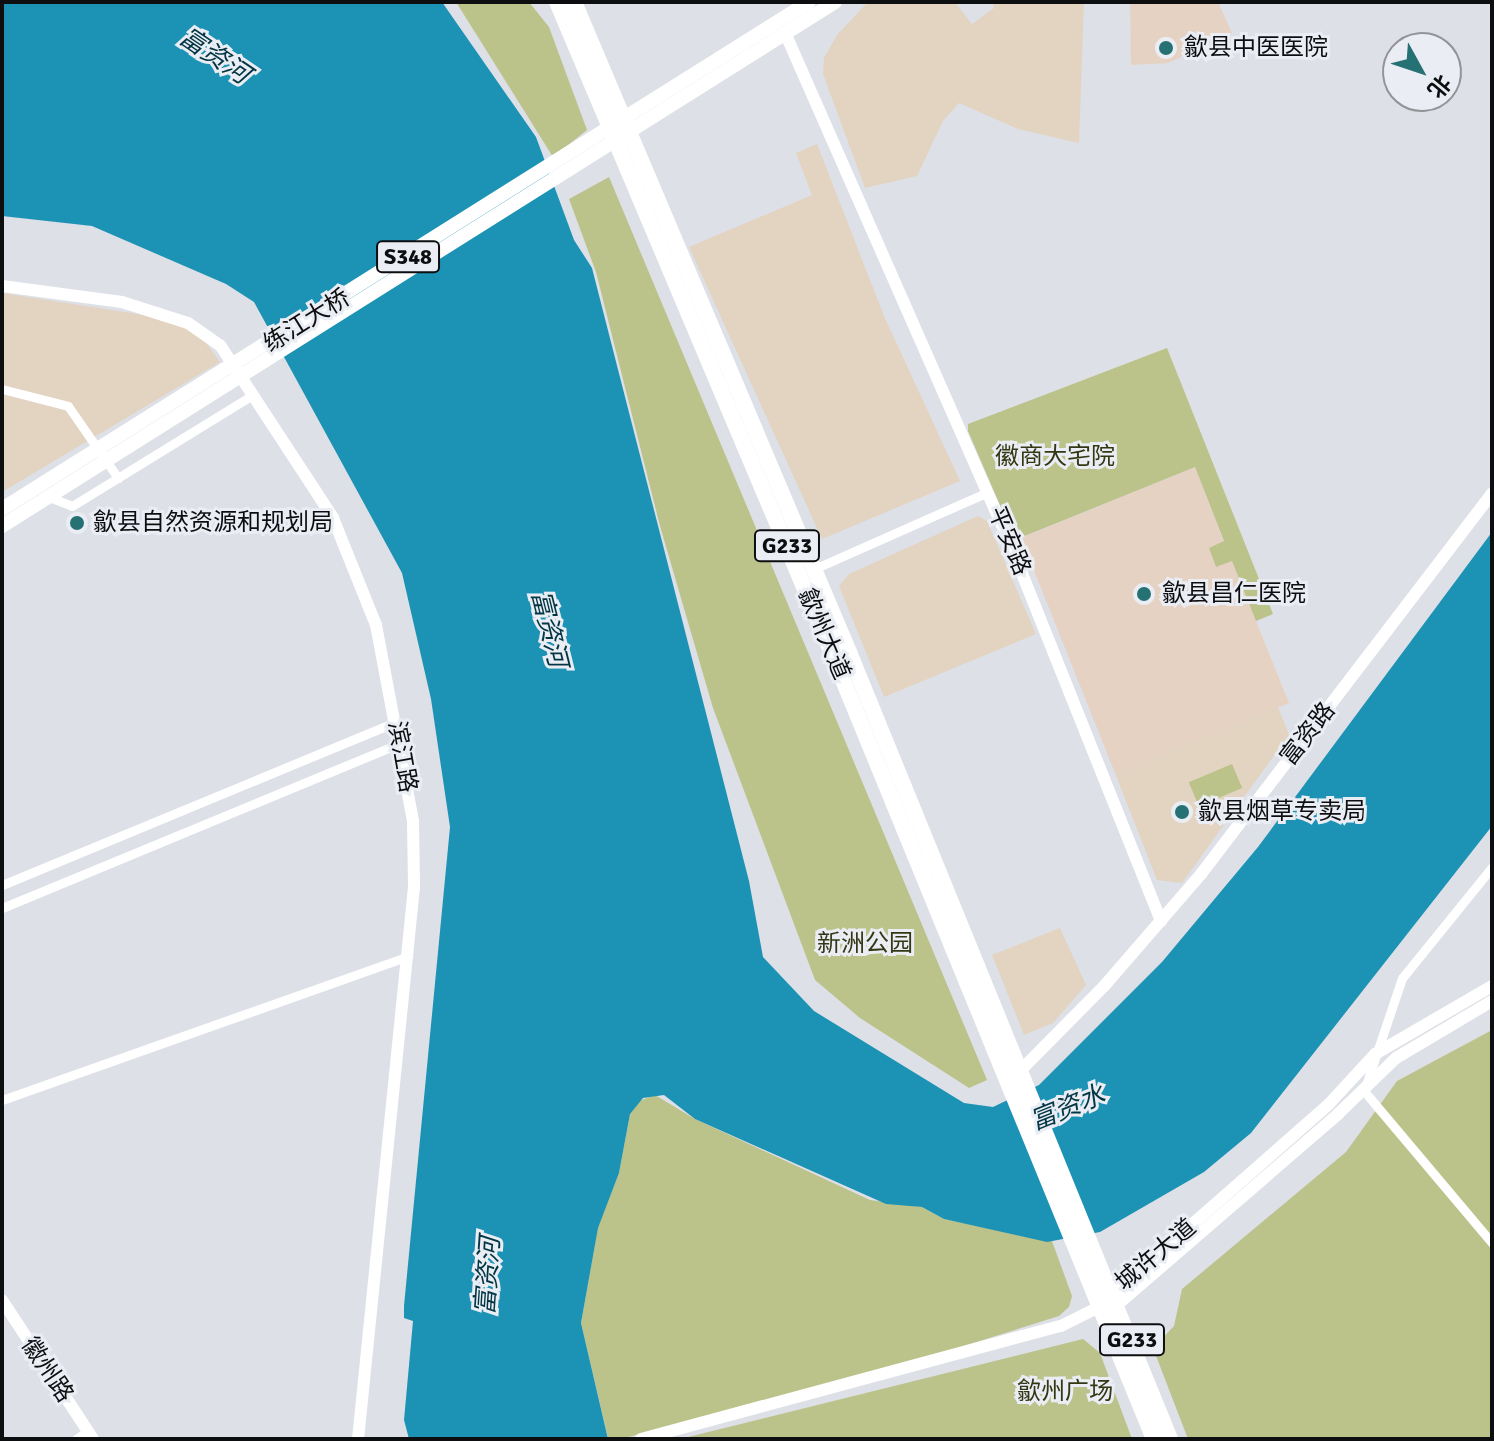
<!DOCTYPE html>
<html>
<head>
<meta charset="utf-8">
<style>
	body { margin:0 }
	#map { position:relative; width:1494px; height:1441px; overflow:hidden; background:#dde0e6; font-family:Signika,"Noto Sans SC",sans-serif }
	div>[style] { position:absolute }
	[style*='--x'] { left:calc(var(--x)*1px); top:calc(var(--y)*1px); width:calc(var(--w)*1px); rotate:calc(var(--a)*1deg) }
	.commercial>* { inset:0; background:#e3d3c1 }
	.medical>* { inset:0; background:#e6d2c3 }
	.green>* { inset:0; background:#bbc38b; transform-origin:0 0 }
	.water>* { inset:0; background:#1c93b5 }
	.street>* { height:9px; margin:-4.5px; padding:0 4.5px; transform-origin:4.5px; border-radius:4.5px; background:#fff }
	.secondary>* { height:12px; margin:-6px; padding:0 6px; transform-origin:6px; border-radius:6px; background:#fff }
	.primary>* { height:14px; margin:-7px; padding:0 7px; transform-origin:7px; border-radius:7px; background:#fff }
	.highway>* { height:16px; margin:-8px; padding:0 8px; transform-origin:8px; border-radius:8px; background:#fff }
	.dots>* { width:22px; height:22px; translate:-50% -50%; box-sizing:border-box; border:4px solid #eaedf3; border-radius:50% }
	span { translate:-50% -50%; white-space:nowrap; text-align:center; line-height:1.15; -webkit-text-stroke:6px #eaedf3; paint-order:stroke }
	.shield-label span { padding:2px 6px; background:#eaedf3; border:2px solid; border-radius:6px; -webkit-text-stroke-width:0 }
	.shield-label { font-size:22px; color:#0d0e10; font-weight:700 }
	.poi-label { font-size:24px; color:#0d0e10 }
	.left { translate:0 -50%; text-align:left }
	.street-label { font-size:24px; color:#0d0e10 }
	.park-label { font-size:24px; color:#333713 }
	.water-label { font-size:26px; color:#033645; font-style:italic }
	.frame { position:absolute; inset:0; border:4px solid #0d0e10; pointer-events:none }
	.north { position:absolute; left:1382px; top:32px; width:80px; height:80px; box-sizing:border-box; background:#eaedf3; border:2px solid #929498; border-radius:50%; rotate:130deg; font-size:22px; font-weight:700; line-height:32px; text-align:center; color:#0d0e10 }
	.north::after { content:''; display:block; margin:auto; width:28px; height:36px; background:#267174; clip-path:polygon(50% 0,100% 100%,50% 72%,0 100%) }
</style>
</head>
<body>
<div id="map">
	<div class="commercial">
		<i style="clip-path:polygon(868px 2px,955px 2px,972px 24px,994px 8px,992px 2px,1084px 2px,1079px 143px,1018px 129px,959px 103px,943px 121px,917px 176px,865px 188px,823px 74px,824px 58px,837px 35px)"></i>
		<i style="clip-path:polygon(817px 144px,884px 316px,960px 481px,822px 539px,689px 247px,812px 195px,796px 153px)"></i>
		<i style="clip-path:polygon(2px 293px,150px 316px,197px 331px,220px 362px,2px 492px)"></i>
		<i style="clip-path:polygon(978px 516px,987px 521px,1036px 634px,884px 697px,839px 586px,849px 574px)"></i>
		<i style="clip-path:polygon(1278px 707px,1289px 735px,1182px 883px,1157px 880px,1115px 773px)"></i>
		<i style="clip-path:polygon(1060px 928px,1086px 985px,1053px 1023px,1024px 1035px,992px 955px)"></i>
	</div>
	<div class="medical">
		<i style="clip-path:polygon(1130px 2px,1218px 2px,1232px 33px,1168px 63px,1131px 65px)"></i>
		<i style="clip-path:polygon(1195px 467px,1224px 542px,1209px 548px,1216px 567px,1232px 561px,1289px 703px,1115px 773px,1021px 538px)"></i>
	</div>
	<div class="green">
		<i style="clip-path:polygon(456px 2px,529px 2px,549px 27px,587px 130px,553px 157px)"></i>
		<i style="clip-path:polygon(609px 177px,987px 1080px,969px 1088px,860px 1018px,815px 980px,713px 708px,660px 526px,596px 272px,569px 199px)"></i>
		<i style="clip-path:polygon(1167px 348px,1273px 614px,1256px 621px,1232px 561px,1216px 567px,1209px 548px,1224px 541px,1195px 467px,1015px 540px,968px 431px,968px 424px)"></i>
		<i style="left:1232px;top:764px;width:26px;height:47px;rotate:67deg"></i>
		<i style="clip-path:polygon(1492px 1030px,1492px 1439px,1188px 1439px,1153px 1348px,1174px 1326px,1182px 1289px,1346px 1152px,1397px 1081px)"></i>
		<i style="clip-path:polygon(655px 1095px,695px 1119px,870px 1200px,922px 1207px,944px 1219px,1052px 1241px,1072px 1296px,1069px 1307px,1059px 1316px,938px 1354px,621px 1439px,608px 1438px,581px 1323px,598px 1227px,619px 1173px,630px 1114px,636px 1102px)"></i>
		<i style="clip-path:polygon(1083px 1339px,1100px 1353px,1132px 1439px,680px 1439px)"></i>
	</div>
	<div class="water">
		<i style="clip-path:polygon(2px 2px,442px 2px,536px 137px,574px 240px,592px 268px,749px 881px,763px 957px,814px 1011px,964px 1103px,993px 1107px,1039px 1085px,1162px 962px,1258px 847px,1492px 532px,1492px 826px,1251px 1133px,1204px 1172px,1100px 1232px,1047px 1242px,944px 1219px,922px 1207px,886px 1204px,695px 1119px,664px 1095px,643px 1098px,630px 1114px,619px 1173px,598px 1228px,581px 1323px,608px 1439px,409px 1439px,404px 1420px,413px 1321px,404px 1318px,404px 1306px,450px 827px,431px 699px,402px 573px,254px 302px,226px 284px,92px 226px,2px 216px)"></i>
	</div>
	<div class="street">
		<i style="--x:2;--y:389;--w:68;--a:14.4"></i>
		<i style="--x:68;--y:406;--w:88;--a:55.2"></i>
		<i style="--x:49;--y:497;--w:25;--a:21"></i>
		<i style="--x:72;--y:506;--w:210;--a:-31.6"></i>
		<i style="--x:814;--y:569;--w:190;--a:-23.9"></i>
		<i style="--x:1492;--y:867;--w:143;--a:129"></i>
		<i style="--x:1402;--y:978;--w:119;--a:108.6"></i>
		<i style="--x:1364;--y:1091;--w:199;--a:49.9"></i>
		<i style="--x:2;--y:885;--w:426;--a:-22.5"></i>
		<i style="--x:2;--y:908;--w:431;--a:-22.5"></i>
		<i style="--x:2;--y:1100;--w:431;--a:-19.5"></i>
		<i style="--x:76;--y:1439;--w:14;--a:-34"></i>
	</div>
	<div class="secondary">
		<i style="--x:786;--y:35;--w:558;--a:66.24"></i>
		<i style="--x:1011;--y:546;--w:404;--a:68.2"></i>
		<i style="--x:2;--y:286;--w:121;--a:7.6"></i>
		<i style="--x:122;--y:302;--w:69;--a:17.7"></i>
		<i style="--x:188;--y:323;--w:39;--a:35"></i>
		<i style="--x:220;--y:345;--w:207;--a:56.8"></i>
		<i style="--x:333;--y:518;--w:115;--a:68.1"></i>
		<i style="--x:376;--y:625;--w:199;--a:79.3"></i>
		<i style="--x:413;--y:821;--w:66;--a:89.1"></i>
		<i style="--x:414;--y:887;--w:555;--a:95.79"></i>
		<i style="--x:1018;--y:1073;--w:124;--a:-45.3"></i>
		<i style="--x:1105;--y:985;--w:147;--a:-49.1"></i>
		<i style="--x:1201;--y:874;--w:479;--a:-52.6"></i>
		<i style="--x:2;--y:1300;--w:166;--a:56.8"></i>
		<i style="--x:1106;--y:1300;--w:297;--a:-41.3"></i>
		<i style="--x:1329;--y:1104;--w:68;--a:-47.4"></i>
		<i style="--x:1375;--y:1054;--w:135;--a:-30.2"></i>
		<i style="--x:641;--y:1439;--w:435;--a:-15.1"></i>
		<i style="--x:1061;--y:1326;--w:45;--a:-26.6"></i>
		<i style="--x:1101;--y:1306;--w:16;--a:-4"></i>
		<i style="--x:1117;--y:1305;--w:292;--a:-40.8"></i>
		<i style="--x:1338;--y:1114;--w:81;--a:-44"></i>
		<i style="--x:1396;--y:1058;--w:112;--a:-30.7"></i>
	</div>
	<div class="primary">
		<i style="--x:2;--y:509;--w:953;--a:-32.14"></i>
		<i style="--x:2;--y:526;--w:984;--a:-32.17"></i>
	</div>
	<div class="highway">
		<i style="--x:557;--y:2;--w:712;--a:67.11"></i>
		<i style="--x:834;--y:658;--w:844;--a:67.72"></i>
		<i style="--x:574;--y:2;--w:706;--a:67.07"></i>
		<i style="--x:849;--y:652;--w:850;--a:67.81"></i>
	</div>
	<div class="dots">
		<i style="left:1166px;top:48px;background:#267174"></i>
		<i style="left:77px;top:523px;background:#267174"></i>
		<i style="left:1144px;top:594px;background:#267174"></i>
		<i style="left:1182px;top:812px;background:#267174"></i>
	</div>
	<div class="shield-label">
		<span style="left:408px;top:257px">S348</span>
		<span style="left:787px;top:546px">G233</span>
		<span style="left:1132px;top:1340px">G233</span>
	</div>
	<div class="poi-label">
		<span class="left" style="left:1184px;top:48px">歙县中医医院</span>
		<span class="left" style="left:93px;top:523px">歙县自然资源和规划局</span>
		<span class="left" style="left:1162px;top:594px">歙县昌仁医院</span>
		<span class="left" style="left:1198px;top:812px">歙县烟草专卖局</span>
	</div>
	<div class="street-label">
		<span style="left:307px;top:321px;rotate:-32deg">练江大桥</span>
		<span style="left:1009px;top:541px;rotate:67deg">平安路</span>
		<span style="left:824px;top:634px;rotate:67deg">歙州大道</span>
		<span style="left:1308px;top:734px;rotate:-52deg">富资路</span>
		<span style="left:402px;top:757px;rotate:80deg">滨江路</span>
		<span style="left:1156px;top:1255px;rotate:-40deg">城许大道</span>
		<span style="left:47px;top:1370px;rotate:56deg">徽州路</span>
	</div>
	<div class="park-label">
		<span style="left:1055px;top:457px">徽商大宅院</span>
		<span style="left:865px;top:944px">新洲公园</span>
		<span style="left:1065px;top:1392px">歙州广场</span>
	</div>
	<div class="water-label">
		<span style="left:214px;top:57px;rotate:34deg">富资河</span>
		<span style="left:548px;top:629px;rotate:76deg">富资河</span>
		<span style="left:1068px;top:1109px;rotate:-22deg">富资水</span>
		<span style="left:489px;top:1276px;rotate:-86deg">富资河</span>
	</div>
	<div class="frame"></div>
	<div class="north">北</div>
</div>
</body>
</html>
